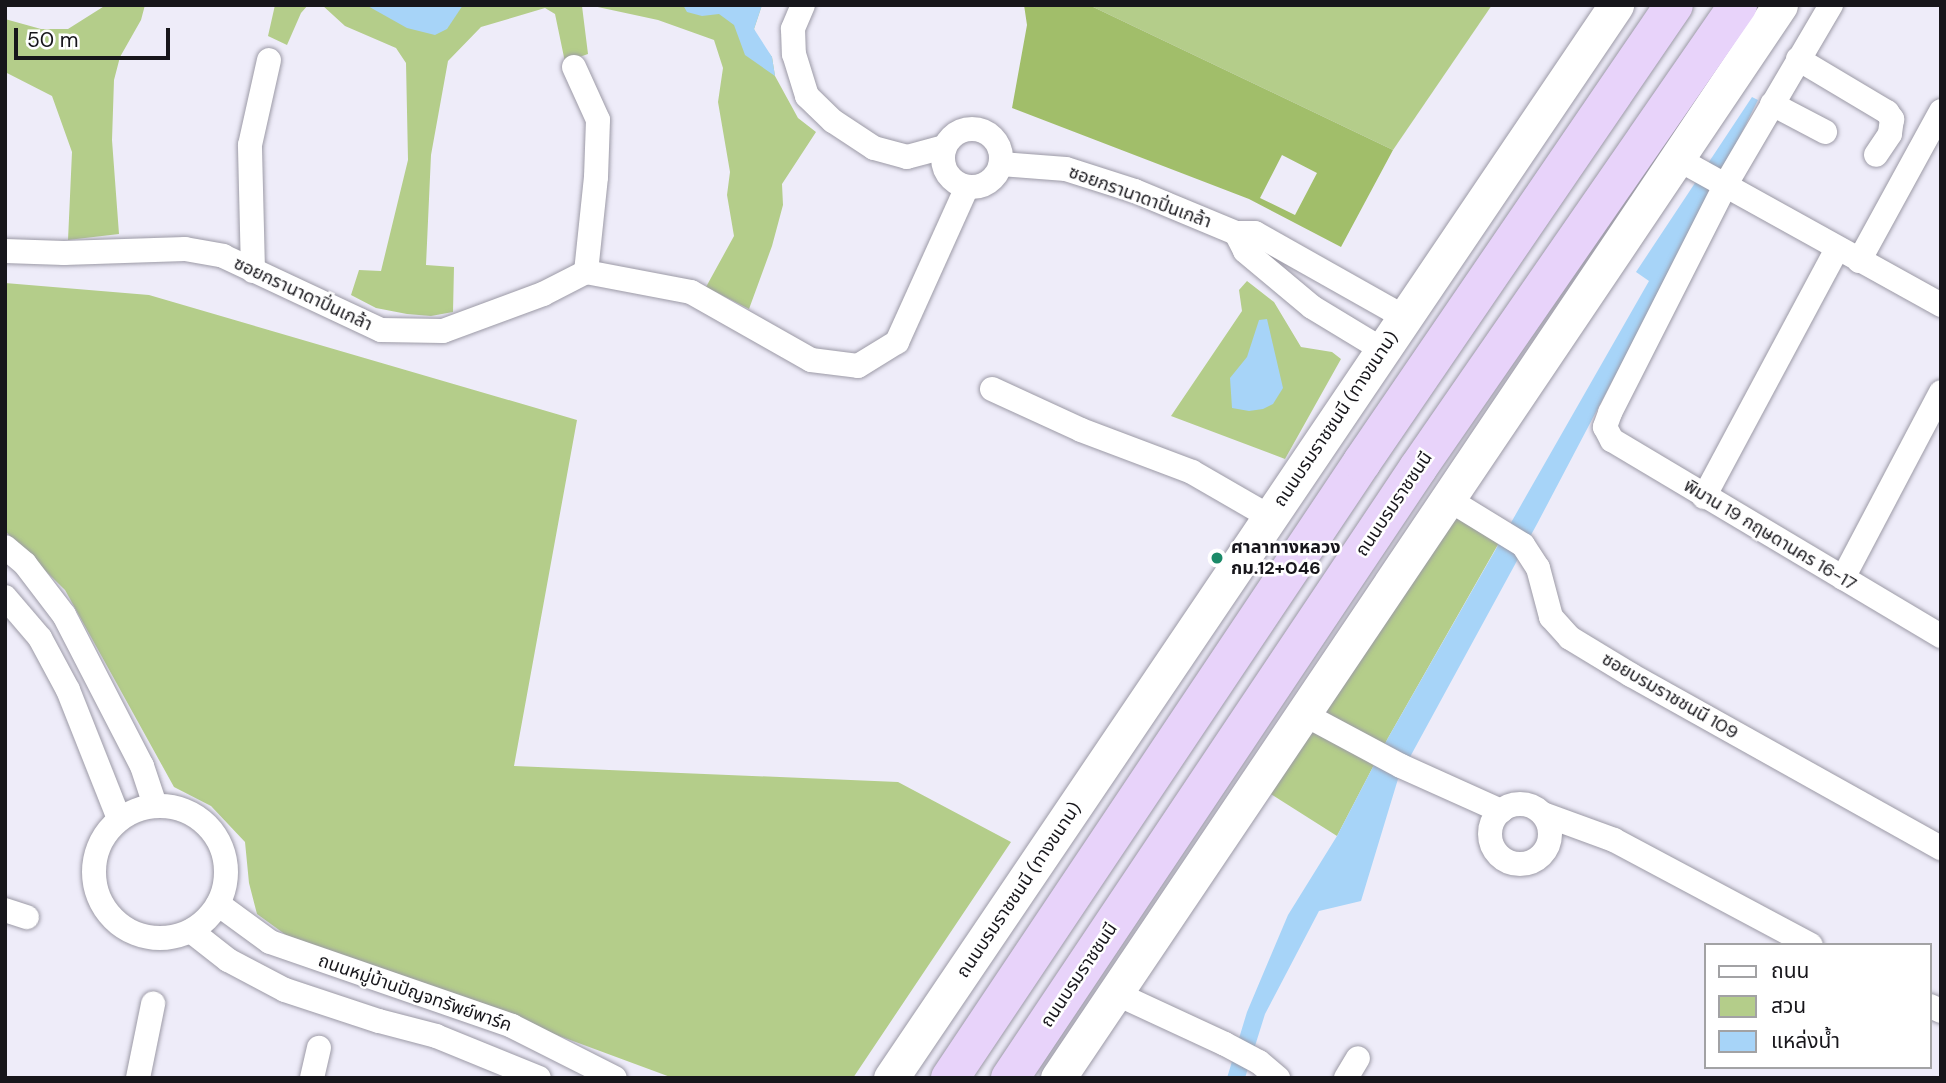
<!DOCTYPE html>
<html>
<head>
<meta charset="utf-8">
<style>
	body { margin:0 }
	#map { position:relative; width:1946px; height:1083px; overflow:hidden; background:#eeecf9; font-family:"DM Sans","Noto Sans Thai",sans-serif }
	div>[style] { position:absolute }
	[style*='--x'] { left:calc(var(--x)*1px); top:calc(var(--y)*1px); width:calc(var(--w)*1px); rotate:calc(var(--a)*1deg) }
	.green>* { inset:0; background:#b4cd8a }
	.forest>* { inset:0; background:#a1be6a }
	.water>* { inset:0; background:#a7d4f8 }
	.roads { filter:drop-shadow(0 0 2px #9c9aa6) drop-shadow(0 0 2px #9c9aa6) }
	.minor>* { height:24px; margin:-12px; padding:0 12px; transform-origin:12px; border-radius:12px; background:#fff }
	.minor>.ring { margin:-12px; padding:0; box-sizing:content-box; background:none; border:24px solid #fff; border-radius:50% }
	.secondary>* { height:35px; margin:-17.5px; padding:0 17.5px; transform-origin:17.5px; border-radius:17.5px; background:#fff }
	.trunk>* { height:38px; margin:-19px; padding:0 19px; transform-origin:19px; border-radius:19px; background:#e8d3fa }
	.dots>* { width:19px; height:19px; translate:-50% -50%; box-sizing:border-box; border:4px solid #fff; border-radius:50% }
	span { translate:-50% -50%; white-space:nowrap; text-align:center; line-height:1.15; -webkit-text-stroke:5px #fff; paint-order:stroke }
	.street-label { font-size:18px; color:#17161b }
	.poi-label { font-size:18px; color:#17161b; font-weight:700 }
	.left { translate:0 -50%; text-align:left }
	.frame { position:absolute; inset:0; border:7px solid #17161b; pointer-events:none }
	.legend { position:absolute; left:1704px; top:943px; width:228px; height:126px; box-sizing:border-box; background:#fff; border:2px solid #a2a2a4; margin:0; padding:9px 12px; list-style:none; font-size:21px; color:#17161b }
	.legend li { display:flex; align-items:center; gap:14px; height:35px }
	.legend b { width:35px; border:2px solid #a2a2a4 }
	.scale { position:absolute; left:14px; top:28px; width:156px; height:32px; box-sizing:border-box; border:4px solid #17161b; border-top:0; padding-left:9px; font-size:21px; line-height:24px; white-space:nowrap; color:#17161b; -webkit-text-stroke:5px #fff; paint-order:stroke }
</style>
</head>
<body>
<div id="map">
	<div class="green">
		<i style="clip-path:polygon(106px 5px,145px 5px,141px 20px,120px 57px,114px 80px,112px 140px,119px 234px,68px 240px,72px 152px,52px 96px,5px 72px,5px 19px,41px 29px,68px 29px)"></i>
		<i style="clip-path:polygon(275px 5px,308px 5px,301px 13px,287px 45px,268px 36px)"></i>
		<i style="clip-path:polygon(322px 5px,762px 5px,754px 29px,758px 39px,772px 57px,775px 76px,798px 118px,816px 132px,782px 184px,783px 205px,772px 246px,749px 309px,706px 287px,734px 236px,727px 195px,730px 172px,718px 102px,723px 68px,714px 40px,658px 20px,593px 6px,582px 6px,588px 54px,565px 62px,555px 14px,545px 8px,481px 27px,448px 61px,431px 155px,426px 265px,454px 267px,453px 312px,431px 316px,407px 314px,376px 308px,351px 295px,359px 270px,381px 271px,408px 160px,406px 63px,396px 48px,345px 26px)"></i>
		<i style="clip-path:polygon(1089px 5px,1492px 5px,1393px 150px)"></i>
		<i style="clip-path:polygon(1247px 281px,1274px 302px,1301px 347px,1332px 352px,1341px 359px,1285px 459px,1171px 416px,1242px 311px,1239px 290px)"></i>
		<i style="clip-path:polygon(5px 283px,149px 295px,577px 420px,514px 766px,898px 782px,1011px 842px,853px 1078px,673px 1078px,286px 935px,257px 914px,249px 883px,245px 842px,211px 806px,174px 787px,65px 590px,5px 531px)"></i>
		<i style="clip-path:polygon(1454px 513px,1500px 541px,1388px 738px,1337px 836px,1266px 791px)"></i>
	</div>
	<div class="forest">
		<i style="clip-path:polygon(evenodd,1024px 5px,1089px 5px,1393px 150px,1341px 247px,1249px 199px,1012px 108px,1027px 25px,1024px 5px,1282px 155px,1317px 173px,1295px 215px,1260px 198px,1282px 155px)"></i>
	</div>
	<div class="water">
		<i style="clip-path:polygon(366px 5px,463px 5px,447px 29px,435px 35px,407px 28px)"></i>
		<i style="clip-path:polygon(683px 5px,762px 5px,754px 29px,772px 57px,775px 76px,745px 55px,734px 25px,719px 14px,702px 16px,687px 12px)"></i>
		<i style="clip-path:polygon(1752px 97px,1758px 100px,1714px 188px,1537px 524px,1398px 779px,1361px 901px,1319px 911px,1265px 1014px,1245px 1078px,1227px 1078px,1247px 1012px,1288px 915px,1337px 836px,1388px 738px,1649px 281px,1636px 272px)"></i>
		<i style="clip-path:polygon(1267px 319px,1283px 388px,1273px 404px,1263px 409px,1249px 411px,1232px 408px,1230px 378px,1247px 357px,1259px 320px)"></i>
	</div>
	<div class="roads">
		<div class="minor">
			<i style="--x:803;--y:5;--w:26;--a:113"></i>
			<i style="--x:793;--y:29;--w:25;--a:88"></i>
			<i style="--x:794;--y:54;--w:44;--a:72.8"></i>
			<i style="--x:807;--y:96;--w:36;--a:44"></i>
			<i style="--x:833;--y:121;--w:49;--a:33.4"></i>
			<i style="--x:874;--y:148;--w:34;--a:15"></i>
			<i style="--x:907;--y:157;--w:38;--a:-15"></i>
			<i style="--x:1831;--y:5;--w:210;--a:120.4"></i>
			<i style="--x:1725;--y:186;--w:254;--a:116.9"></i>
			<i style="--x:1610;--y:413;--w:15;--a:110"></i>
			<i style="--x:1605;--y:427;--w:15;--a:62"></i>
			<i style="--x:1612;--y:440;--w:383;--a:30.8"></i>
			<i style="--x:1798;--y:59;--w:104;--a:30.8"></i>
			<i style="--x:1887;--y:112;--w:9;--a:54"></i>
			<i style="--x:1892;--y:119;--w:15;--a:98"></i>
			<i style="--x:1890;--y:134;--w:25;--a:124"></i>
			<i style="--x:574;--y:67;--w:58;--a:65.6"></i>
			<i style="--x:598;--y:120;--w:57;--a:92"></i>
			<i style="--x:596;--y:177;--w:96;--a:96"></i>
			<i style="--x:1772;--y:104;--w:60;--a:27.8"></i>
			<i class="ring" style="left:943px;top:129px;width:34px;height:34px"></i>
			<i style="--x:1678;--y:159;--w:301;--a:29"></i>
			<i style="--x:1001;--y:164;--w:65;--a:4.4"></i>
			<i style="--x:1066;--y:169;--w:72;--a:17.7"></i>
			<i style="--x:1135;--y:191;--w:109;--a:22.6"></i>
			<i style="--x:1236;--y:233;--w:19;--a:0"></i>
			<i style="--x:1255;--y:233;--w:171;--a:29.4"></i>
			<i style="--x:1236;--y:233;--w:20;--a:63"></i>
			<i style="--x:1245;--y:251;--w:87;--a:39.9"></i>
			<i style="--x:1312;--y:307;--w:83;--a:31.2"></i>
			<i style="--x:5;--y:251;--w:59;--a:1.9"></i>
			<i style="--x:64;--y:253;--w:121;--a:-1.9"></i>
			<i style="--x:185;--y:249;--w:39;--a:10"></i>
			<i style="--x:223;--y:256;--w:174;--a:25.1"></i>
			<i style="--x:381;--y:330;--w:62;--a:0.9"></i>
			<i style="--x:443;--y:331;--w:107;--a:-20.3"></i>
			<i style="--x:543;--y:294;--w:48;--a:-27.1"></i>
			<i style="--x:586;--y:272;--w:107;--a:10.8"></i>
			<i style="--x:691;--y:292;--w:138;--a:29.5"></i>
			<i style="--x:811;--y:360;--w:47;--a:7.3"></i>
			<i style="--x:858;--y:366;--w:46;--a:-31.6"></i>
			<i style="--x:897;--y:342;--w:170;--a:-65.7"></i>
			<i style="--x:1859;--y:261;--w:171;--a:-61.3"></i>
			<i style="--x:253;--y:271;--w:126;--a:-91.4"></i>
			<i style="--x:250;--y:145;--w:87;--a:-77.4"></i>
			<i style="--x:992;--y:389;--w:98;--a:24.7"></i>
			<i style="--x:1081;--y:430;--w:119;--a:20.7"></i>
			<i style="--x:1192;--y:472;--w:90;--a:30"></i>
			<i style="--x:1704;--y:497;--w:281;--a:-61.8"></i>
			<i style="--x:1448;--y:499;--w:88;--a:31.5"></i>
			<i style="--x:1523;--y:545;--w:27;--a:57"></i>
			<i style="--x:1538;--y:568;--w:51;--a:75.1"></i>
			<i style="--x:1551;--y:617;--w:28;--a:48"></i>
			<i style="--x:1570;--y:638;--w:71;--a:31.2"></i>
			<i style="--x:1631;--y:675;--w:355;--a:29.2"></i>
			<i style="--x:5;--y:547;--w:26;--a:40"></i>
			<i style="--x:25;--y:564;--w:64;--a:52.6"></i>
			<i style="--x:64;--y:615;--w:170;--a:62.7"></i>
			<i style="--x:142;--y:766;--w:41;--a:71.6"></i>
			<i style="--x:1843;--y:578;--w:210;--a:-62.2"></i>
			<i style="--x:5;--y:597;--w:54;--a:49.5"></i>
			<i style="--x:40;--y:638;--w:59;--a:61.7"></i>
			<i style="--x:68;--y:690;--w:139;--a:68.4"></i>
			<i style="--x:1302;--y:713;--w:112;--a:28.2"></i>
			<i style="--x:1401;--y:766;--w:110;--a:24.2"></i>
			<i class="ring" style="left:1490px;top:804px;width:36px;height:36px"></i>
			<i class="ring" style="left:94px;top:806px;width:108px;height:108px"></i>
			<i style="--x:1543;--y:814;--w:76;--a:20.1"></i>
			<i style="--x:1614;--y:840;--w:223;--a:28.1"></i>
			<i style="--x:218;--y:904;--w:64;--a:36.2"></i>
			<i style="--x:270;--y:942;--w:256;--a:19.1"></i>
			<i style="--x:512;--y:1026;--w:115;--a:26.8"></i>
			<i style="--x:5;--y:910;--w:23;--a:18"></i>
			<i style="--x:191;--y:931;--w:47;--a:38.1"></i>
			<i style="--x:228;--y:960;--w:64;--a:27.8"></i>
			<i style="--x:285;--y:990;--w:99;--a:18.3"></i>
			<i style="--x:379;--y:1021;--w:59;--a:14.7"></i>
			<i style="--x:436;--y:1036;--w:111;--a:22.2"></i>
			<i style="--x:1115;--y:993;--w:121;--a:24.9"></i>
			<i style="--x:1225;--y:1044;--w:38;--a:28"></i>
			<i style="--x:1259;--y:1062;--w:25;--a:40"></i>
			<i style="--x:1930;--y:1006;--w:12;--a:24"></i>
			<i style="--x:138;--y:1078;--w:76;--a:-78.5"></i>
			<i style="--x:312;--y:1078;--w:31;--a:-77"></i>
			<i style="--x:1346;--y:1078;--w:23;--a:-59"></i>
		</div>
		<div class="secondary">
			<i style="--x:891;--y:1078;--w:1295;--a:-55.95"></i>
			<i style="--x:1058;--y:1078;--w:1293;--a:-56.06"></i>
		</div>
		<div class="trunk">
			<i style="--x:950;--y:1078;--w:741;--a:-56.22"></i>
			<i style="--x:1362;--y:462;--w:553;--a:-55.68"></i>
			<i style="--x:1010;--y:1078;--w:734;--a:-56.22"></i>
			<i style="--x:1418;--y:468;--w:563;--a:-55.35"></i>
		</div>
	</div>
	<div class="dots">
		<i style="left:1217px;top:558px;background:#1b8a68"></i>
	</div>
	<div class="street-label">
		<span style="left:1140px;top:197px;rotate:20deg">ซอยกรานาดาปิ่นเกล้า</span>
		<span style="left:303px;top:294px;rotate:25deg">ซอยกรานาดาปิ่นเกล้า</span>
		<span style="left:1336px;top:419px;rotate:-56deg">ถนนบรมราชชนนี (ทางขนาน)</span>
		<span style="left:1394px;top:504px;rotate:-56deg">ถนนบรมราชชนนี</span>
		<span style="left:1770px;top:535px;rotate:31deg">พิมาน 19 กฤษดานคร 16-17</span>
		<span style="left:1670px;top:696px;rotate:30deg">ซอยบรมราชชนนี 109</span>
		<span style="left:1019px;top:890px;rotate:-56deg">ถนนบรมราชชนนี (ทางขนาน)</span>
		<span style="left:1079px;top:975px;rotate:-56deg">ถนนบรมราชชนนี</span>
		<span style="left:415px;top:993px;rotate:19deg">ถนนหมู่บ้านปัญจทรัพย์พาร์ค</span>
	</div>
	<div class="poi-label">
		<span class="left" style="left:1231px;top:558px">ศาลาทางหลวง<br>กม.12+046</span>
	</div>
	<div class="frame"></div>
	<ul class="legend">
	<li><b style="height:9px;background:#fff"></b>ถนน</li>
	<li><b style="height:19px;background:#b4cd8a"></b>สวน</li>
	<li><b style="height:19px;background:#a7d4f8"></b>แหล่งน้ำ</li>
	</ul>
	<div class="scale">50 m</div>
</div>
</body>
</html>
